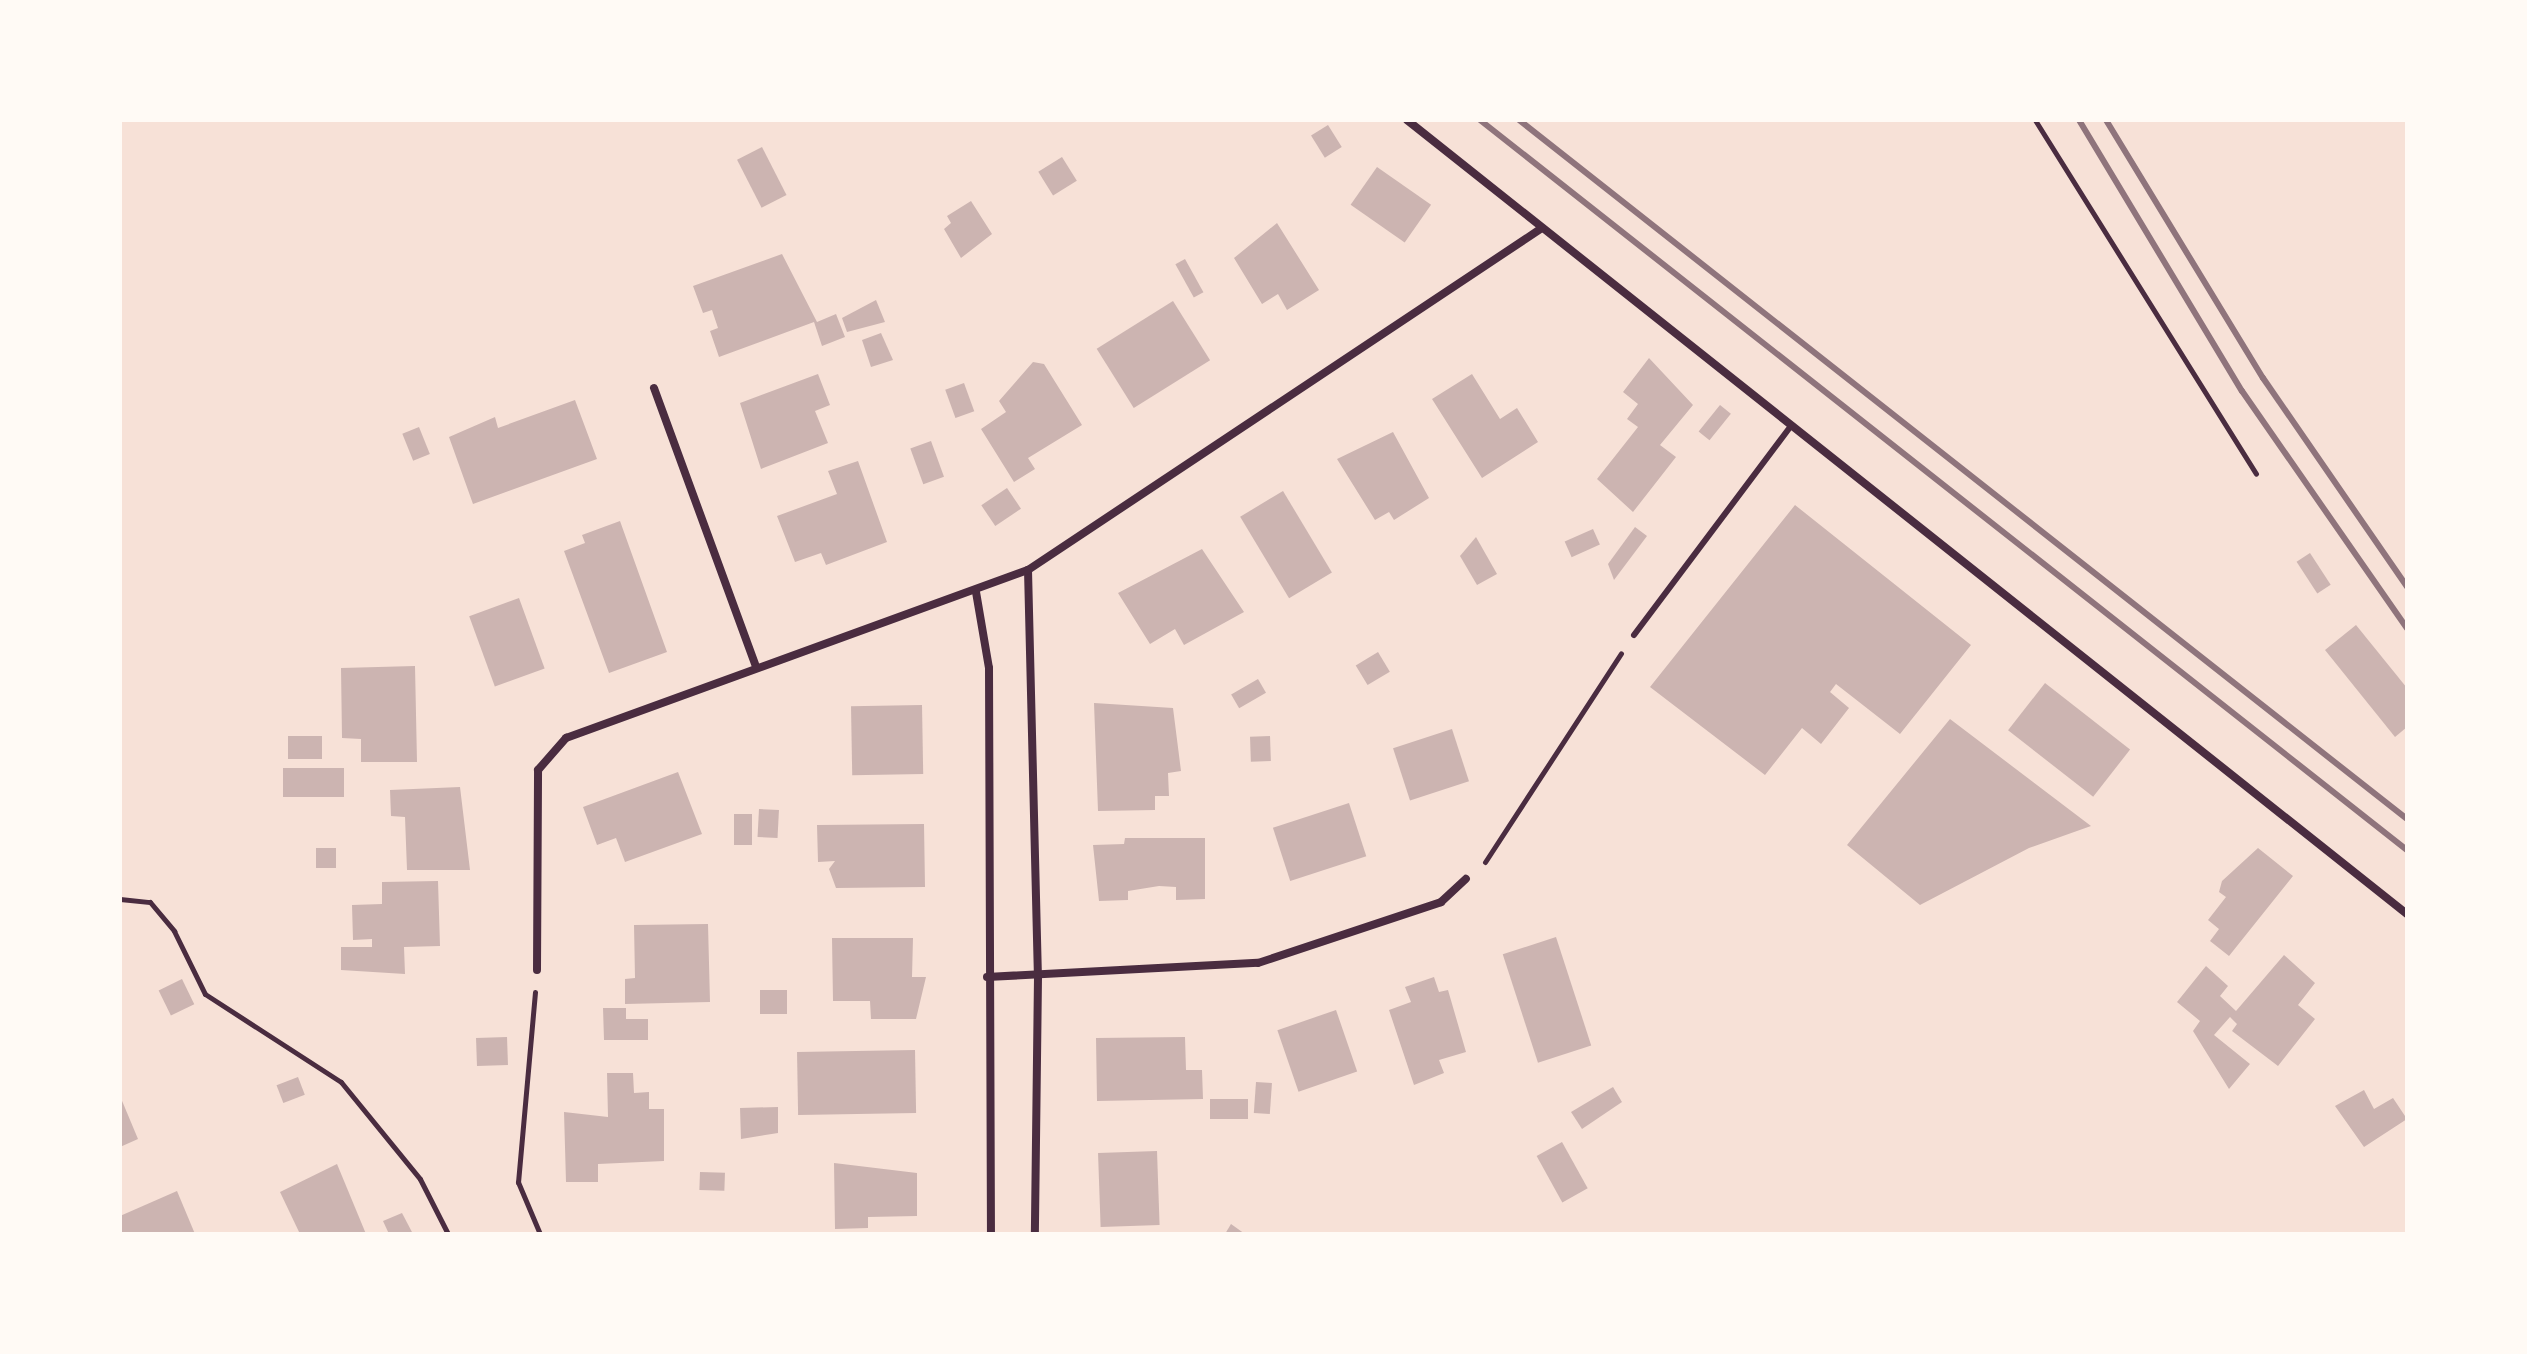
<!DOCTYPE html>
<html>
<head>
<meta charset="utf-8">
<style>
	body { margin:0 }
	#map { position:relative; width:2527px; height:1354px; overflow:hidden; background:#f7e1d7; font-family:Lato,sans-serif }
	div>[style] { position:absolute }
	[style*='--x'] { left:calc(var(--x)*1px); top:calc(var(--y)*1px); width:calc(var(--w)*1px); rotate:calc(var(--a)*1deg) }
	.building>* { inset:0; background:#ccb4b1; transform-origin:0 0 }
	.path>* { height:5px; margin:-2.5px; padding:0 2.5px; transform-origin:2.5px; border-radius:2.5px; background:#4a2c40 }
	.service>* { height:6px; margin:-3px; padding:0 3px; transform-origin:3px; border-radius:3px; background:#4a2c40 }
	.minor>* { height:8px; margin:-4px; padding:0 4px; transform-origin:4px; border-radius:4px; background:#4a2c40 }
	.rail>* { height:6px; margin:-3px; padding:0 3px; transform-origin:3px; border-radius:3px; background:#8f747c }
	span { translate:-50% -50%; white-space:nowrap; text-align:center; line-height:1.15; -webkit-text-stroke:6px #fffaf5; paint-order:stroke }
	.frame { position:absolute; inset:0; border:122px solid #fffaf5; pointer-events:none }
</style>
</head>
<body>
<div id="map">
	<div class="building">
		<i style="left:1328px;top:125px;width:26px;height:20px;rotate:58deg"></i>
		<i style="left:762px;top:147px;width:54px;height:28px;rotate:63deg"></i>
		<i style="left:1062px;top:157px;width:28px;height:28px;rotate:58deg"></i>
		<i style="left:1377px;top:167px;width:66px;height:46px;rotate:35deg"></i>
		<i style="clip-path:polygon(971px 201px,992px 234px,961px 258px,944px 229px,951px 223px,947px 216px)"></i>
		<i style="clip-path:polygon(1277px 223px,1319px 290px,1287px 310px,1278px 294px,1262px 304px,1234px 258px)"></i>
		<i style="clip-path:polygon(782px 254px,817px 322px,836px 314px,845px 337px,822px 346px,814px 322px,719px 357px,710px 331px,718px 328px,712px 310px,703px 313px,693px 286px)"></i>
		<i style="left:1185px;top:259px;width:38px;height:11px;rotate:61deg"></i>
		<i style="clip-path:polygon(876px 300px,885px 322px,847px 332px,842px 318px)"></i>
		<i style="left:1173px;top:301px;width:70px;height:90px;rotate:58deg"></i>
		<i style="clip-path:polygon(881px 333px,893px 360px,871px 367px,862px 340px)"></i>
		<i style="clip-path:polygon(1649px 358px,1693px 405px,1660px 445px,1676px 457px,1633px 512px,1597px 479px,1638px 427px,1627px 419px,1638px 404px,1623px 392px)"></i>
		<i style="clip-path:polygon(1033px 362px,1044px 364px,1082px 425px,1028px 458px,1035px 469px,1014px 482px,981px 429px,1006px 412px,999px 401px)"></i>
		<i style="clip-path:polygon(818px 374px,830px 405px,815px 411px,828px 443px,761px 469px,740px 403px)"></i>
		<i style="clip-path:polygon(1472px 374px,1500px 419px,1517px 408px,1538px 442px,1482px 478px,1432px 399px)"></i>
		<i style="left:964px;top:383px;width:30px;height:20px;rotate:70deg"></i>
		<i style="clip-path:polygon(575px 400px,597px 459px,473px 504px,449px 437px,495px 417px,498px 428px)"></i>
		<i style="left:1720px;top:405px;width:14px;height:34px;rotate:39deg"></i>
		<i style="left:419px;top:427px;width:29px;height:18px;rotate:68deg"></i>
		<i style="clip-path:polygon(1393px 432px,1429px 498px,1394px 520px,1389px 512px,1375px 520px,1337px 459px)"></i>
		<i style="left:931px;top:441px;width:38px;height:22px;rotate:70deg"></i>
		<i style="clip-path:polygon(858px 461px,887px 542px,826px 565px,821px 553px,795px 562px,777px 516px,837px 494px,828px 471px)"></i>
		<i style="left:1007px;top:488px;width:25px;height:31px;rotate:56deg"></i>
		<i style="left:1283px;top:491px;width:95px;height:50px;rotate:59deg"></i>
		<i style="clip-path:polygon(1795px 505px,1971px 645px,1900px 734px,1836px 684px,1830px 692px,1849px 708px,1821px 744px,1802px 728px,1765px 775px,1650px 687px)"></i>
		<i style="clip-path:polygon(620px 521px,667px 652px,609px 673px,564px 551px,585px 543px,582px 535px)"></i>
		<i style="clip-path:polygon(1635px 527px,1647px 536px,1614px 580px,1608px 564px)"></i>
		<i style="left:1593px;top:529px;width:17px;height:31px;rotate:66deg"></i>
		<i style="clip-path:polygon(1476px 537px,1497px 574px,1477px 585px,1460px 556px)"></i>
		<i style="clip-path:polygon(1202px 549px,1244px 612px,1184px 645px,1175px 629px,1150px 644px,1118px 593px)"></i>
		<i style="left:2310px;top:553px;width:38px;height:16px;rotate:57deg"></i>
		<i style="left:519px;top:598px;width:75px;height:53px;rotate:70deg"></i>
		<i style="clip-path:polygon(2356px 625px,2407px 688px,2407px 727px,2395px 737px,2325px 650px)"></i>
		<i style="left:1378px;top:652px;width:23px;height:26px;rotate:59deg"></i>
		<i style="clip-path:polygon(415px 666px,417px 762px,361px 762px,361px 739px,342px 738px,341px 668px)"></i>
		<i style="left:1258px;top:679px;width:16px;height:31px;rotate:60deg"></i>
		<i style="left:2045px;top:683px;width:108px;height:60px;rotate:38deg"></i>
		<i style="clip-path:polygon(1094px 703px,1173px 708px,1181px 771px,1168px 773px,1169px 796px,1155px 796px,1155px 810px,1098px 811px)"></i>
		<i style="left:922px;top:705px;width:69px;height:71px;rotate:89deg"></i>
		<i style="clip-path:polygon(1950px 719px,2091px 826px,2029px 848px,1920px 905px,1847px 845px)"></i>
		<i style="left:1452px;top:729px;width:55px;height:62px;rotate:72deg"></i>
		<i style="left:322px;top:736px;width:23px;height:34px;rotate:90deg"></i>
		<i style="left:1270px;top:736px;width:25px;height:20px;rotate:88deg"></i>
		<i style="left:283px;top:768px;width:61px;height:29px"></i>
		<i style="clip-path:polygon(678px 772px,702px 834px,625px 862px,616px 838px,597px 845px,583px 807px)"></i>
		<i style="clip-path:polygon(460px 787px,470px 870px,407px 870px,405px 817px,391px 816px,390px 790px)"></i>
		<i style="left:1349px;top:803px;width:56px;height:80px;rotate:72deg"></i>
		<i style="left:759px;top:809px;width:20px;height:28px;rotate:3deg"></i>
		<i style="left:752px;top:814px;width:31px;height:18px;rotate:90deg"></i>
		<i style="clip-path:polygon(924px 824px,925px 887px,836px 888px,829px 869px,835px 861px,818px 862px,817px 825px)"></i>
		<i style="clip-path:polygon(1125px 838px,1205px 838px,1205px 899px,1176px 900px,1176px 887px,1159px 886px,1128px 891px,1128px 900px,1099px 901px,1093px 845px,1124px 844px)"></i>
		<i style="left:316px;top:848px;width:20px;height:20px"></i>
		<i style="clip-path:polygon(2258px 848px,2293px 876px,2229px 956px,2210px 941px,2219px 929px,2208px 920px,2226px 897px,2219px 892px,2222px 881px)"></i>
		<i style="clip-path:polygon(438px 881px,440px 946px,404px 947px,405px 974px,341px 970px,341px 947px,372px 947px,372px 939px,353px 940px,352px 905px,382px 904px,382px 882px)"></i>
		<i style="clip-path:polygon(708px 924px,710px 1002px,625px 1004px,625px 979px,635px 978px,634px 925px)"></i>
		<i style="left:1556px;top:937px;width:114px;height:56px;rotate:72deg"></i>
		<i style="clip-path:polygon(832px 938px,913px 938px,912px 977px,926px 977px,916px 1019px,871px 1019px,870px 1001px,833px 1001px)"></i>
		<i style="clip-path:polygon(2284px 955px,2315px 983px,2298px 1005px,2315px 1019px,2278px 1066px,2232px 1031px,2237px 1024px,2230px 1017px,2214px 1035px,2250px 1064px,2229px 1089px,2193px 1031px,2200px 1021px,2177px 1002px,2206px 966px,2228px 986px,2220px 996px,2236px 1011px)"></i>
		<i style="clip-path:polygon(1434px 977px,1439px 992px,1448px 990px,1466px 1052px,1439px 1060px,1444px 1073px,1414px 1085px,1389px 1010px,1411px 1002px,1405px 987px)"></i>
		<i style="left:182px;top:979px;width:28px;height:26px;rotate:64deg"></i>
		<i style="left:787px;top:990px;width:24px;height:27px;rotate:90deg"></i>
		<i style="clip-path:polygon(603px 1008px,626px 1008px,626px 1019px,648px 1019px,648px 1040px,604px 1040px)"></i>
		<i style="left:1336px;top:1010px;width:65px;height:62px;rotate:71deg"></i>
		<i style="left:507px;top:1037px;width:28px;height:31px;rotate:88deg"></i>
		<i style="clip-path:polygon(1185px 1037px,1186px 1070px,1202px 1070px,1203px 1099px,1097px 1101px,1096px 1038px)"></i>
		<i style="left:915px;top:1050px;width:63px;height:118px;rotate:89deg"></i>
		<i style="clip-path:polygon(607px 1073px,633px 1073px,634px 1093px,649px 1092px,649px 1109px,664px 1109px,664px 1161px,598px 1164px,598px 1182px,566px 1182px,564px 1112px,608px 1117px)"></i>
		<i style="left:298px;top:1077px;width:19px;height:23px;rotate:69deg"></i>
		<i style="left:1256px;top:1082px;width:16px;height:31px;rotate:4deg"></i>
		<i style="clip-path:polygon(1613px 1087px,1622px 1102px,1582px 1129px,1571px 1112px)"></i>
		<i style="clip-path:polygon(2364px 1090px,2374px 1109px,2393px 1098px,2407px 1119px,2364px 1147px,2335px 1106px)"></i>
		<i style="clip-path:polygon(120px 1096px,138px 1139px,120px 1147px)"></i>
		<i style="left:1248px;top:1099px;width:20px;height:38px;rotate:90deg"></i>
		<i style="clip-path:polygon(778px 1107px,778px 1133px,741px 1139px,740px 1108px)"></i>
		<i style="left:1562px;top:1142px;width:53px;height:29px;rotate:61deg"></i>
		<i style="left:1157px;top:1151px;width:74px;height:59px;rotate:88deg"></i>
		<i style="clip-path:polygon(834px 1163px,917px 1173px,917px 1216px,868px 1217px,868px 1228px,835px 1229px)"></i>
		<i style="clip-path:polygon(337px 1164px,366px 1234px,300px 1234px,280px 1192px)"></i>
		<i style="left:700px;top:1172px;width:25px;height:18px;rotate:2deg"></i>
		<i style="clip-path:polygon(177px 1191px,195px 1234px,120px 1234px,120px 1216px)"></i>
		<i style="clip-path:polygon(402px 1213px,413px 1234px,389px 1234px,383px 1221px)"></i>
		<i style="clip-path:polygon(1231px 1224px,1245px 1234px,1225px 1234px)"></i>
	</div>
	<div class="path">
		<i style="--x:2035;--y:120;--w:417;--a:58"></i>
		<i style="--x:1485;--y:862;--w:249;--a:-56.9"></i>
		<i style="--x:120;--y:899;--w:30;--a:6"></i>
		<i style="--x:150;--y:902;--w:38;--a:50"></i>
		<i style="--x:174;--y:931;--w:70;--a:63.8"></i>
		<i style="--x:205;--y:994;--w:162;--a:32.9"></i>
		<i style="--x:341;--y:1082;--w:125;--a:50.8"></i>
		<i style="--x:420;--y:1179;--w:62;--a:63"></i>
		<i style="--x:535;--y:992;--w:191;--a:95.1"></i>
		<i style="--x:518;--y:1182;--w:56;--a:67.1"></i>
	</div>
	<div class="service">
		<i style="--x:1634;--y:635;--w:261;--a:-53.1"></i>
	</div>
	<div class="minor">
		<i style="--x:1407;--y:120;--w:1277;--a:38.45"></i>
		<i style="--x:654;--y:388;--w:296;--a:69.9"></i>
		<i style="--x:1028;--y:570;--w:407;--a:88.6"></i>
		<i style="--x:1038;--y:977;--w:257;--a:90.7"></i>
		<i style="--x:976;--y:592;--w:77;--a:80.3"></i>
		<i style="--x:989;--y:668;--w:566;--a:89.8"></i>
		<i style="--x:537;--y:970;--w:200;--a:-89.7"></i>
		<i style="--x:538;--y:770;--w:43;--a:-48.8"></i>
		<i style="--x:566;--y:738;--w:492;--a:-20"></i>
		<i style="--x:1028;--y:570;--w:617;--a:-33.64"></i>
		<i style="--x:987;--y:977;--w:271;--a:-3"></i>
		<i style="--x:1258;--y:963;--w:193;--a:-18.4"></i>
		<i style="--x:1441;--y:902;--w:34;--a:-43"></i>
	</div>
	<div class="rail">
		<i style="--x:1480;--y:120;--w:1180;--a:38.22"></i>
		<i style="--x:1519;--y:120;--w:1130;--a:38.21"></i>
		<i style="--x:2079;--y:120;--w:316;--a:59"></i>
		<i style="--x:2242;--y:391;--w:289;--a:55.2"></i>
		<i style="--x:2106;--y:120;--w:302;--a:58.7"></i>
		<i style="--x:2263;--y:378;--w:254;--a:55.4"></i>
	</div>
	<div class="frame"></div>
</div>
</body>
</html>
